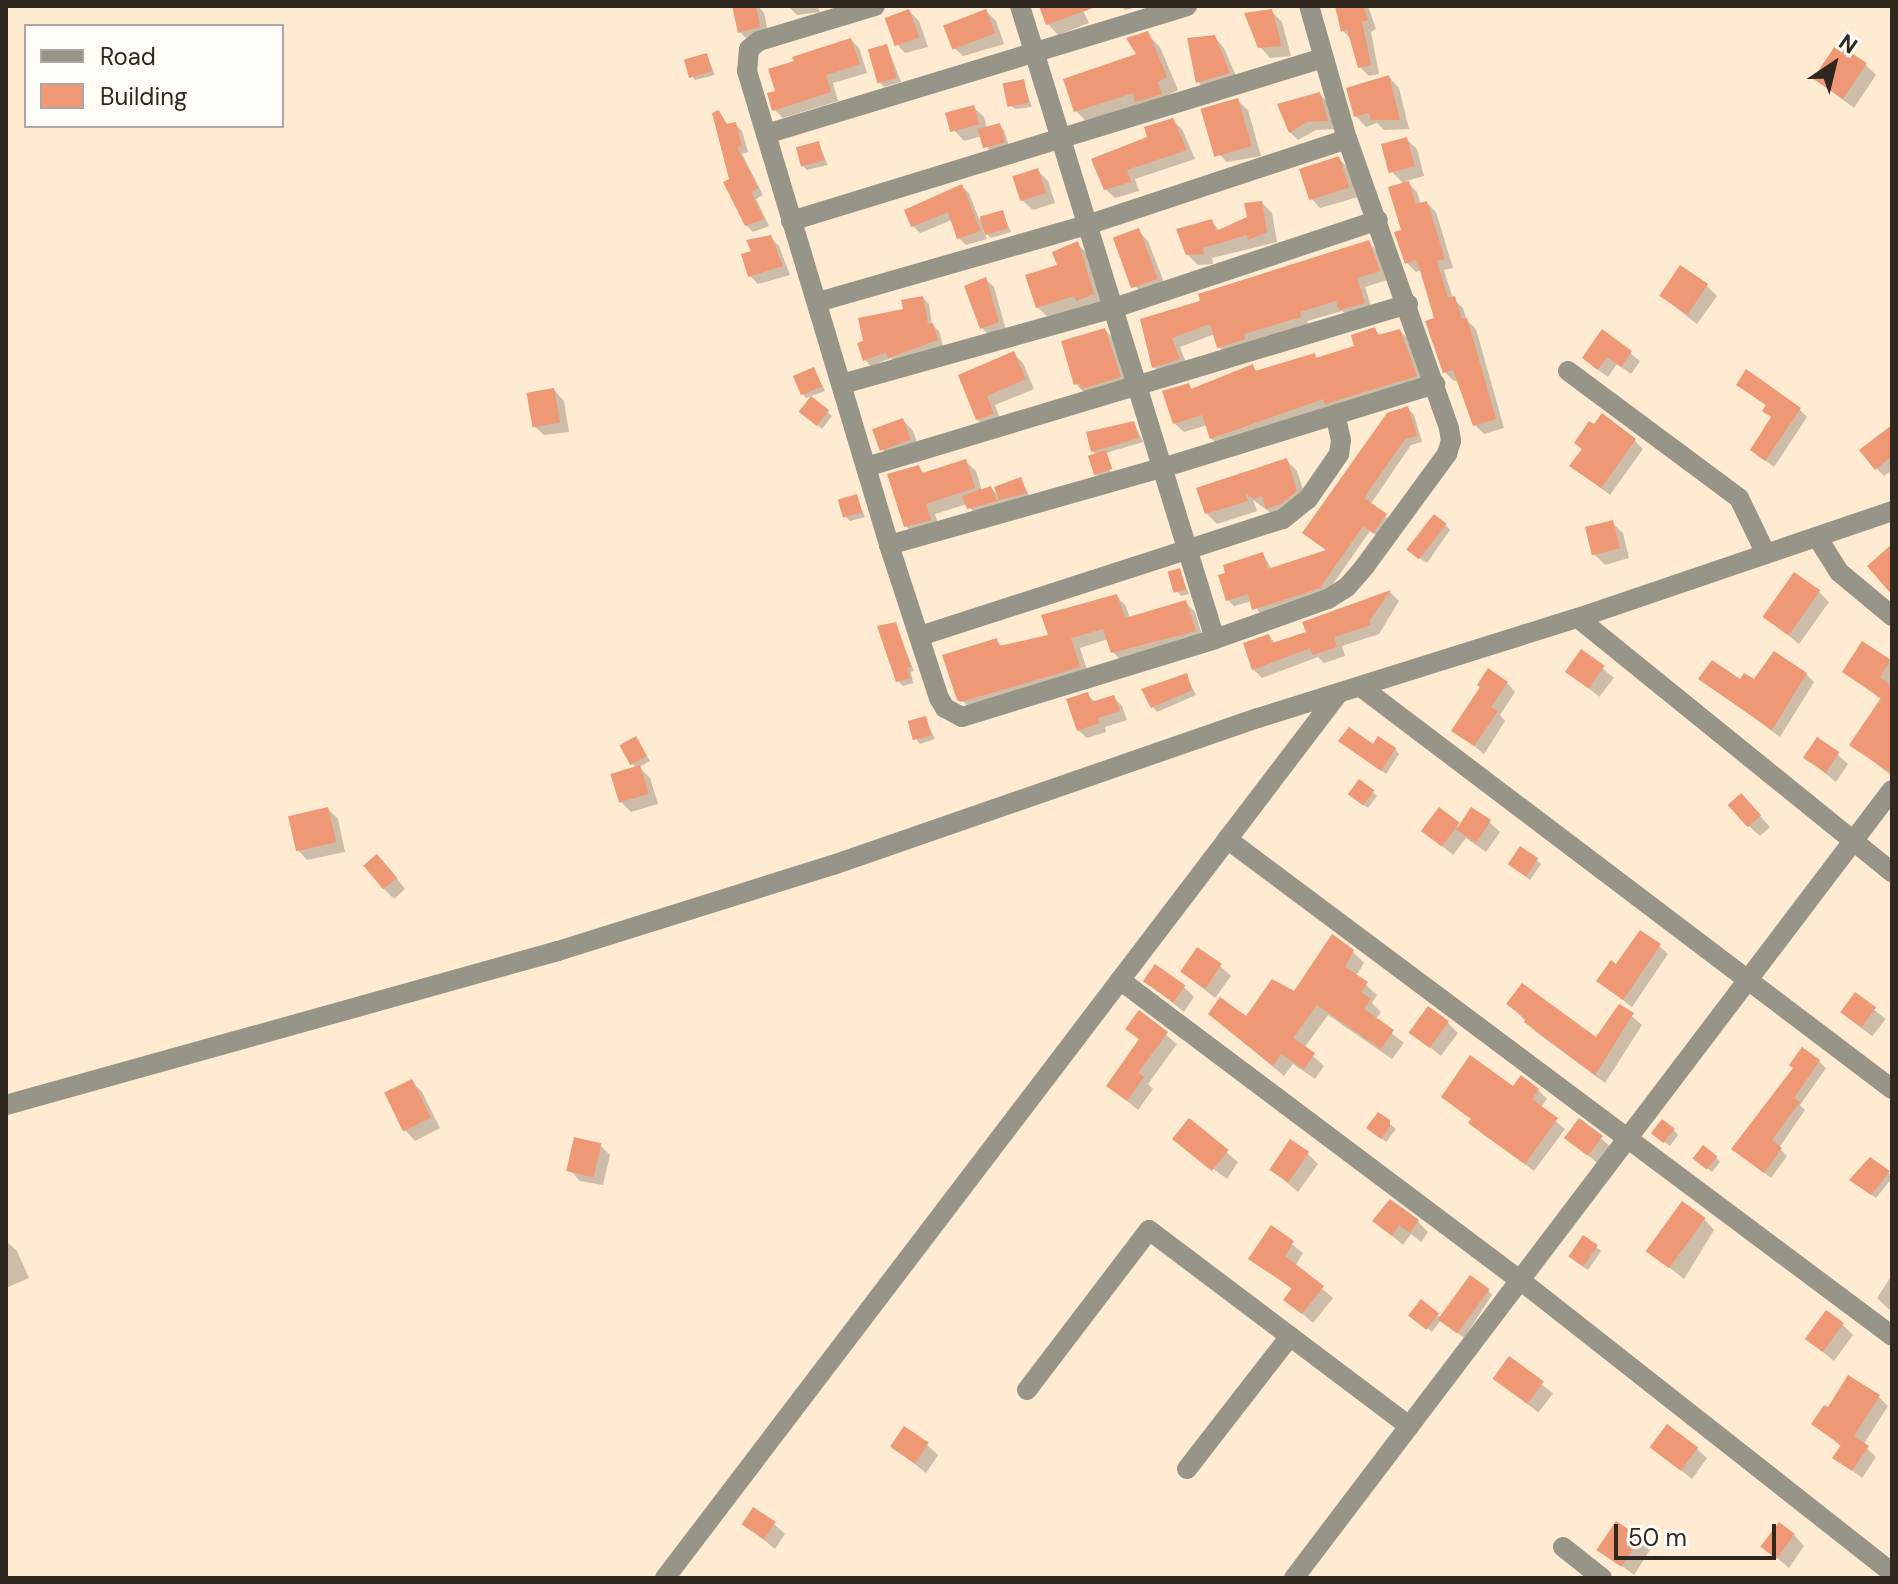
<!DOCTYPE html>
<html>
<head>
<meta charset="utf-8">
<style>
	body { margin:0 }
	#map { position:relative; width:1898px; height:1584px; overflow:hidden; background:#ffebd2; font-family:"DM Sans",sans-serif }
	div>[style] { position:absolute }
	[style*='--x'] { left:calc(var(--x)*1px); top:calc(var(--y)*1px); width:calc(var(--w)*1px); rotate:calc(var(--a)*1deg) }
	.shadow>* { inset:0; background:#0003; transform-origin:0 0 }
	.building>* { inset:0; background:#ef9875; transform-origin:0 0 }
	.minor>* { height:20px; margin:-10px; padding:0 10px; transform-origin:10px; border-radius:10px; background:#969588 }
	span { translate:-50% -50%; white-space:nowrap; text-align:center; line-height:1.15; -webkit-text-stroke:8px #fffbf6; paint-order:stroke }
	.frame { position:absolute; inset:0; border:8px solid #30281f; pointer-events:none }
	.legend { position:absolute; left:24px; top:24px; width:260px; height:104px; box-sizing:border-box; background:#fffbf6; border:2px solid #aca7a0; margin:0; padding:10px 14px; list-style:none; font-size:24px; color:#30281f }
	.legend li { display:flex; align-items:center; gap:16px; height:40px }
	.legend b { width:40px; border:2px solid #aca7a0 }
	.north { position:absolute; left:1794px; top:24px; width:80px; height:80px; -webkit-text-stroke:6px #fffbf6; paint-order:stroke; rotate:35deg; font-size:22px; font-weight:700; line-height:32px; text-align:center; color:#30281f }
	.north::after { content:''; display:block; margin:auto; width:28px; height:36px; background:#30281f; clip-path:polygon(50% 0,100% 100%,50% 72%,0 100%) }
	.scale { position:absolute; left:1614px; top:1524px; width:162px; height:36px; box-sizing:border-box; border:4px solid #30281f; border-top:0; padding-left:10px; font-size:24px; line-height:28px; white-space:nowrap; color:#30281f; -webkit-text-stroke:6px #fffbf6; paint-order:stroke }
</style>
</head>
<body>
<div id="map">
	<div class="shadow">
		<i style="clip-path:polygon(735px 6px,758px 6px,764px 13px,769px 37px,750px 42px,740px 32px)"></i>
		<i style="clip-path:polygon(788px 6px,817px 6px,820px 12px,797px 15px)"></i>
		<i style="clip-path:polygon(1041px 6px,1081px 6px,1089px 23px,1058px 35px,1048px 24px)"></i>
		<i style="clip-path:polygon(1121px 6px,1141px 6px,1125px 10px)"></i>
		<i style="clip-path:polygon(1337px 6px,1368px 6px,1376px 29px,1371px 32px,1379px 74px,1369px 76px,1360px 67px,1353px 41px,1343px 31px)"></i>
		<i style="clip-path:polygon(909px 11px,919px 21px,928px 47px,905px 53px,895px 42px)"></i>
		<i style="clip-path:polygon(986px 11px,996px 21px,1004px 44px,963px 56px,952px 46px)"></i>
		<i style="clip-path:polygon(1271px 11px,1282px 22px,1291px 56px,1270px 58px,1260px 47px)"></i>
		<i style="clip-path:polygon(1147px 34px,1160px 47px,1178px 90px,1168px 95px,1174px 107px,1089px 124px,1076px 111px,1139px 55px)"></i>
		<i style="clip-path:polygon(1214px 37px,1224px 48px,1239px 83px,1208px 93px,1198px 82px)"></i>
		<i style="clip-path:polygon(851px 40px,859px 48px,867px 73px,833px 83px,838px 101px,783px 118px,774px 109px,778px 92px)"></i>
		<i style="clip-path:polygon(887px 46px,901px 82px,884px 87px,879px 82px)"></i>
		<i style="clip-path:polygon(707px 56px,715px 75px,695px 80px,691px 75px)"></i>
		<i style="clip-path:polygon(1866px 65px,1876px 75px,1854px 108px,1815px 79px)"></i>
		<i style="clip-path:polygon(1389px 77px,1399px 88px,1409px 129px,1384px 130px,1377px 123px,1366px 127px,1356px 116px)"></i>
		<i style="clip-path:polygon(1023px 82px,1032px 107px,1015px 109px,1010px 105px)"></i>
		<i style="clip-path:polygon(1319px 94px,1328px 102px,1335px 129px,1316px 130px,1298px 140px,1290px 132px)"></i>
		<i style="clip-path:polygon(1237px 100px,1248px 110px,1261px 156px,1227px 162px,1217px 152px)"></i>
		<i style="clip-path:polygon(973px 107px,984px 117px,987px 129px,999px 125px,1004px 130px,1009px 146px,990px 152px,982px 136px,964px 141px,954px 130px)"></i>
		<i style="clip-path:polygon(719px 112px,729px 126px,735px 124px,742px 131px,748px 152px,742px 154px,763px 195px,756px 199px,769px 226px,753px 232px,746px 225px,731px 180px)"></i>
		<i style="clip-path:polygon(1172px 120px,1182px 129px,1195px 159px,1135px 179px,1139px 191px,1115px 198px,1105px 189px,1150px 138px)"></i>
		<i style="clip-path:polygon(1406px 139px,1417px 149px,1424px 176px,1406px 181px,1417px 192px,1421px 205px,1427px 203px,1436px 212px,1453px 268px,1444px 270px,1453px 299px,1463px 308px,1467px 321px,1476px 329px,1504px 428px,1484px 434px,1475px 425px,1459px 380px,1454px 381px,1445px 372px,1437px 320px,1422px 270px,1416px 272px,1406px 262px,1404px 184px,1392px 172px)"></i>
		<i style="clip-path:polygon(818px 143px,828px 165px,807px 170px,803px 166px)"></i>
		<i style="clip-path:polygon(1339px 159px,1349px 169px,1358px 197px,1320px 208px,1310px 197px)"></i>
		<i style="clip-path:polygon(1037px 170px,1048px 181px,1055px 203px,1033px 210px,1022px 200px)"></i>
		<i style="clip-path:polygon(961px 186px,969px 193px,979px 219px,1002px 212px,1011px 232px,991px 238px,983px 230px,987px 239px,966px 245px,959px 238px,952px 220px,920px 233px,913px 226px)"></i>
		<i style="clip-path:polygon(1262px 203px,1272px 213px,1277px 242px,1212px 258px,1213px 264px,1198px 265px,1187px 254px,1211px 221px,1220px 231px,1249px 219px)"></i>
		<i style="clip-path:polygon(1138px 231px,1148px 241px,1167px 290px,1146px 296px,1135px 286px,1129px 268px,1122px 260px,1115px 238px)"></i>
		<i style="clip-path:polygon(770px 237px,779px 246px,790px 275px,758px 284px,750px 276px,754px 252px)"></i>
		<i style="clip-path:polygon(1368px 242px,1377px 251px,1387px 280px,1365px 287px,1373px 312px,1350px 318px,1342px 311px,1307px 321px,1309px 326px,1227px 356px,1219px 347px,1215px 334px,1180px 347px,1188px 368px,1162px 375px,1153px 366px,1142px 321px)"></i>
		<i style="clip-path:polygon(1077px 244px,1087px 253px,1103px 303px,1047px 316px,1037px 307px)"></i>
		<i style="clip-path:polygon(986px 280px,994px 287px,1006px 330px,990px 336px,982px 328px)"></i>
		<i style="clip-path:polygon(1706px 285px,1717px 296px,1697px 324px,1661px 296px)"></i>
		<i style="clip-path:polygon(923px 298px,929px 304px,932px 325px,939px 331px,943px 346px,895px 363px,891px 358px,871px 366px,865px 360px,905px 311px)"></i>
		<i style="clip-path:polygon(1105px 330px,1115px 340px,1130px 387px,1086px 394px,1076px 384px)"></i>
		<i style="clip-path:polygon(1375px 330px,1381px 336px,1400px 331px,1409px 340px,1425px 385px,1221px 447px,1211px 438px,1207px 425px,1184px 432px,1174px 423px,1188px 386px,1193px 390px,1252px 367px,1258px 372px,1314px 355px,1318px 359px,1357px 347px)"></i>
		<i style="clip-path:polygon(1603px 332px,1640px 361px,1631px 374px,1617px 364px,1608px 377px,1594px 367px)"></i>
		<i style="clip-path:polygon(1014px 354px,1023px 363px,1034px 389px,995px 405px,1002px 424px,987px 429px,977px 419px,960px 377px)"></i>
		<i style="clip-path:polygon(814px 369px,825px 391px,806px 398px,802px 393px)"></i>
		<i style="clip-path:polygon(1738px 384px,1800px 410px,1807px 417px,1774px 467px,1760px 457px,1773px 419px,1767px 406px)"></i>
		<i style="clip-path:polygon(554px 390px,564px 401px,569px 432px,544px 435px,533px 425px)"></i>
		<i style="clip-path:polygon(812px 399px,832px 416px,822px 429px,806px 416px)"></i>
		<i style="clip-path:polygon(1407px 408px,1414px 415px,1422px 442px,1411px 445px,1370px 505px,1392px 522px,1380px 538px,1370px 531px,1326px 594px,1261px 615px,1252px 601px,1234px 606px,1228px 600px,1263px 554px,1272px 570px,1328px 551px)"></i>
		<i style="clip-path:polygon(903px 420px,913px 431px,920px 450px,891px 459px,881px 448px)"></i>
		<i style="clip-path:polygon(1134px 423px,1143px 442px,1106px 453px,1111px 474px,1099px 478px,1094px 473px,1096px 455px,1093px 451px)"></i>
		<i style="clip-path:polygon(1892px 425px,1892px 470px,1884px 476px,1876px 468px)"></i>
		<i style="clip-path:polygon(1635px 441px,1643px 449px,1610px 495px,1572px 466px,1583px 450px)"></i>
		<i style="clip-path:polygon(1286px 460px,1297px 471px,1307px 502px,1278px 518px,1253px 500px,1257px 511px,1217px 524px,1206px 513px)"></i>
		<i style="clip-path:polygon(965px 461px,976px 471px,982px 491px,991px 488px,1000px 498px,1021px 480px,1030px 497px,979px 519px,967px 504px,935px 514px,940px 530px,916px 537px,906px 526px,918px 467px,925px 474px)"></i>
		<i style="clip-path:polygon(856px 496px,865px 517px,850px 521px,845px 516px)"></i>
		<i style="clip-path:polygon(1612px 523px,1623px 533px,1629px 558px,1605px 565px,1594px 554px)"></i>
		<i style="clip-path:polygon(1446px 525px,1450px 530px,1427px 563px,1415px 555px)"></i>
		<i style="clip-path:polygon(1179px 571px,1189px 594px,1181px 596px,1177px 591px)"></i>
		<i style="clip-path:polygon(1818px 591px,1829px 602px,1799px 644px,1765px 617px)"></i>
		<i style="clip-path:polygon(1390px 592px,1399px 601px,1379px 634px,1342px 646px,1345px 656px,1324px 663px,1318px 657px,1262px 678px,1253px 669px,1269px 636px,1276px 644px,1308px 634px,1305px 623px)"></i>
		<i style="clip-path:polygon(1116px 596px,1126px 606px,1130px 619px,1185px 602px,1195px 612px,1204px 641px,1122px 662px,1113px 652px,1108px 639px,1080px 648px,1089px 676px,972px 710px,962px 700px,996px 640px,1003px 647px,1050px 636px)"></i>
		<i style="clip-path:polygon(895px 624px,914px 671px,911px 672px,913px 683px,903px 686px,898px 681px)"></i>
		<i style="clip-path:polygon(1863px 644px,1892px 664px,1892px 776px,1852px 745px,1882px 700px,1844px 672px)"></i>
		<i style="left:1581px;top:652px;width:42px;height:24px;rotate:38deg"></i>
		<i style="clip-path:polygon(1806px 674px,1814px 682px,1780px 737px,1701px 679px,1754px 682px)"></i>
		<i style="clip-path:polygon(1186px 675px,1196px 695px,1157px 712px,1153px 707px)"></i>
		<i style="clip-path:polygon(1507px 683px,1515px 692px,1500px 715px,1505px 721px,1484px 754px,1454px 730px)"></i>
		<i style="clip-path:polygon(1087px 694px,1096px 703px,1114px 698px,1122px 706px,1127px 720px,1105px 727px,1106px 732px,1087px 738px,1078px 730px)"></i>
		<i style="clip-path:polygon(925px 718px,935px 739px,920px 744px,916px 739px)"></i>
		<i style="clip-path:polygon(636px 739px,650px 761px,639px 767px,650px 778px,658px 804px,631px 812px,620px 801px,637px 768px,632px 763px)"></i>
		<i style="clip-path:polygon(1346px 745px,1395px 749px,1399px 754px,1386px 774px)"></i>
		<i style="clip-path:polygon(1837px 754px,1848px 764px,1836px 782px,1805px 757px)"></i>
		<i style="clip-path:polygon(1372px 791px,1377px 796px,1368px 808px,1355px 799px)"></i>
		<i style="clip-path:polygon(1751px 806px,1770px 827px,1760px 836px,1749px 826px)"></i>
		<i style="clip-path:polygon(328px 809px,338px 819px,345px 852px,307px 860px,297px 849px)"></i>
		<i style="clip-path:polygon(1489px 822px,1500px 832px,1486px 852px,1466px 838px,1453px 855px,1424px 831px)"></i>
		<i style="clip-path:polygon(1521px 848px,1541px 864px,1530px 880px,1514px 868px)"></i>
		<i style="clip-path:polygon(388px 867px,405px 889px,394px 899px,383px 888px)"></i>
		<i style="clip-path:polygon(1659px 946px,1668px 954px,1632px 1007px,1598px 981px)"></i>
		<i style="clip-path:polygon(1353px 952px,1364px 963px,1356px 976px,1377px 995px,1372px 1003px,1381px 1012px,1375px 1020px,1404px 1043px,1392px 1059px,1328px 1015px,1304px 1048px,1324px 1066px,1315px 1079px,1293px 1064px,1284px 1076px,1210px 1014px,1246px 1019px,1294px 993px)"></i>
		<i style="clip-path:polygon(1220px 966px,1231px 976px,1215px 998px,1182px 972px)"></i>
		<i style="clip-path:polygon(1146px 981px,1184px 987px,1194px 997px,1184px 1012px)"></i>
		<i style="left:1855px;top:995px;width:39px;height:22px;rotate:38deg"></i>
		<i style="clip-path:polygon(1509px 1004px,1596px 1040px,1620px 1006px,1642px 1025px,1605px 1083px,1536px 1032px)"></i>
		<i style="clip-path:polygon(1139px 1013px,1177px 1044px,1148px 1084px,1153px 1089px,1138px 1110px,1109px 1086px,1141px 1041px,1128px 1029px)"></i>
		<i style="clip-path:polygon(1447px 1022px,1458px 1033px,1441px 1056px,1412px 1033px)"></i>
		<i style="clip-path:polygon(1819px 1061px,1826px 1068px,1800px 1105px,1805px 1110px,1779px 1148px,1787px 1156px,1771px 1178px,1733px 1149px)"></i>
		<i style="clip-path:polygon(412px 1082px,422px 1092px,440px 1128px,415px 1141px,405px 1130px)"></i>
		<i style="clip-path:polygon(1513px 1089px,1538px 1090px,1547px 1099px,1540px 1108px,1565px 1129px,1534px 1171px,1480px 1132px,1473px 1120px,1443px 1096px)"></i>
		<i style="clip-path:polygon(1378px 1114px,1396px 1129px,1386px 1142px,1373px 1132px)"></i>
		<i style="clip-path:polygon(1189px 1121px,1238px 1162px,1227px 1179px,1175px 1140px)"></i>
		<i style="left:1579px;top:1121px;width:43px;height:21px;rotate:39deg"></i>
		<i style="clip-path:polygon(1674px 1130px,1678px 1135px,1670px 1146px,1658px 1137px)"></i>
		<i style="clip-path:polygon(600px 1145px,610px 1155px,603px 1185px,580px 1181px,570px 1170px)"></i>
		<i style="clip-path:polygon(1307px 1153px,1318px 1164px,1298px 1192px,1271px 1169px)"></i>
		<i style="clip-path:polygon(1716px 1157px,1720px 1162px,1712px 1172px,1700px 1163px)"></i>
		<i style="clip-path:polygon(1859px 1169px,1888px 1172px,1892px 1178px,1876px 1198px,1851px 1180px)"></i>
		<i style="clip-path:polygon(1704px 1219px,1714px 1230px,1684px 1279px,1651px 1253px)"></i>
		<i style="clip-path:polygon(1375px 1221px,1418px 1222px,1428px 1232px,1421px 1242px,1411px 1234px,1403px 1245px)"></i>
		<i style="clip-path:polygon(1271px 1228px,1303px 1253px,1295px 1266px,1333px 1298px,1313px 1323px,1286px 1299px,1293px 1290px,1251px 1258px)"></i>
		<i style="clip-path:polygon(6px 1241px,17px 1251px,29px 1278px,6px 1288px)"></i>
		<i style="clip-path:polygon(1596px 1247px,1601px 1251px,1588px 1270px,1575px 1261px)"></i>
		<i style="clip-path:polygon(1892px 1275px,1892px 1312px,1877px 1298px)"></i>
		<i style="clip-path:polygon(1488px 1290px,1492px 1295px,1464px 1338px,1441px 1320px,1432px 1332px,1416px 1319px,1437px 1315px,1441px 1318px)"></i>
		<i style="clip-path:polygon(1843px 1325px,1853px 1335px,1834px 1361px,1807px 1339px)"></i>
		<i style="left:1509px;top:1359px;width:56px;height:24px;rotate:38deg"></i>
		<i style="clip-path:polygon(1879px 1397px,1888px 1406px,1863px 1445px,1876px 1457px,1862px 1478px,1835px 1457px,1842px 1447px,1814px 1424px,1828px 1410px)"></i>
		<i style="clip-path:polygon(927px 1445px,938px 1455px,926px 1473px,893px 1447px)"></i>
		<i style="clip-path:polygon(1653px 1448px,1696px 1448px,1707px 1458px,1692px 1479px)"></i>
		<i style="clip-path:polygon(744px 1524px,774px 1524px,785px 1534px,775px 1549px)"></i>
		<i style="clip-path:polygon(1794px 1535px,1804px 1546px,1789px 1568px,1764px 1547px)"></i>
		<i style="clip-path:polygon(1640px 1539px,1650px 1550px,1634px 1575px,1600px 1549px)"></i>
	</div>
	<div class="building">
		<i style="clip-path:polygon(732px 6px,756px 6px,760px 27px,738px 33px)"></i>
		<i style="clip-path:polygon(1039px 6px,1093px 6px,1093px 8px,1046px 25px)"></i>
		<i style="clip-path:polygon(1335px 6px,1363px 6px,1368px 20px,1362px 22px,1371px 65px,1358px 68px,1347px 29px,1341px 32px)"></i>
		<i style="left:909px;top:9px;width:30px;height:26px;rotate:70deg"></i>
		<i style="left:986px;top:9px;width:26px;height:46px;rotate:69deg"></i>
		<i style="clip-path:polygon(1272px 9px,1282px 46px,1258px 48px,1244px 13px)"></i>
		<i style="clip-path:polygon(1148px 31px,1167px 77px,1157px 82px,1162px 94px,1135px 102px,1133px 93px,1074px 112px,1063px 79px,1136px 54px,1126px 38px)"></i>
		<i style="clip-path:polygon(1215px 35px,1230px 73px,1196px 83px,1187px 38px)"></i>
		<i style="clip-path:polygon(851px 38px,860px 64px,826px 75px,831px 92px,772px 111px,767px 93px,775px 91px,768px 69px,794px 61px,792px 57px)"></i>
		<i style="left:1837px;top:43px;width:36px;height:43px;rotate:34deg"></i>
		<i style="left:887px;top:44px;width:35px;height:20px;rotate:74deg"></i>
		<i style="left:707px;top:53px;width:19px;height:24px;rotate:74deg"></i>
		<i style="clip-path:polygon(1389px 75px,1400px 120px,1371px 120px,1369px 113px,1354px 117px,1346px 88px)"></i>
		<i style="left:1024px;top:79px;width:24px;height:22px;rotate:78deg"></i>
		<i style="clip-path:polygon(1320px 92px,1328px 121px,1307px 122px,1289px 133px,1277px 104px)"></i>
		<i style="left:1238px;top:98px;width:50px;height:39px;rotate:74deg"></i>
		<i style="left:974px;top:105px;width:20px;height:30px;rotate:75deg"></i>
		<i style="clip-path:polygon(719px 110px,726px 124px,736px 122px,742px 146px,737px 147px,758px 188px,751px 192px,764px 219px,745px 226px,723px 182px,729px 179px,712px 113px)"></i>
		<i style="clip-path:polygon(1173px 118px,1187px 150px,1127px 170px,1131px 182px,1104px 190px,1091px 159px,1147px 137px,1144px 127px)"></i>
		<i style="left:1000px;top:123px;width:20px;height:23px;rotate:75deg"></i>
		<i style="left:1407px;top:137px;width:30px;height:27px;rotate:75deg"></i>
		<i style="left:819px;top:141px;width:20px;height:24px;rotate:75deg"></i>
		<i style="left:1339px;top:156px;width:33px;height:42px;rotate:72deg"></i>
		<i style="left:1038px;top:168px;width:26px;height:27px;rotate:72deg"></i>
		<i style="clip-path:polygon(1409px 181px,1416px 204px,1427px 201px,1445px 259px,1437px 261px,1448px 298px,1455px 296px,1462px 319px,1467px 318px,1496px 419px,1473px 426px,1453px 370px,1443px 373px,1425px 321px,1434px 318px,1419px 267px,1415px 260px,1405px 264px,1394px 232px,1401px 230px,1388px 187px)"></i>
		<i style="clip-path:polygon(962px 184px,981px 231px,957px 239px,948px 212px,911px 227px,904px 210px)"></i>
		<i style="clip-path:polygon(1262px 201px,1267px 232px,1248px 240px,1247px 235px,1203px 248px,1204px 254px,1186px 255px,1176px 229px,1212px 219px,1216px 231px,1247px 217px,1244px 203px)"></i>
		<i style="left:1003px;top:210px;width:19px;height:24px;rotate:74deg"></i>
		<i style="left:1139px;top:228px;width:54px;height:28px;rotate:70deg"></i>
		<i style="clip-path:polygon(771px 235px,783px 266px,748px 277px,741px 254px,751px 251px,746px 240px)"></i>
		<i style="clip-path:polygon(1369px 240px,1380px 271px,1357px 278px,1365px 303px,1339px 310px,1336px 301px,1300px 312px,1301px 317px,1244px 334px,1245px 339px,1217px 348px,1210px 324px,1172px 338px,1180px 359px,1152px 368px,1140px 319px,1200px 301px,1198px 294px)"></i>
		<i style="clip-path:polygon(1078px 241px,1094px 294px,1076px 301px,1074px 296px,1036px 308px,1025px 275px,1057px 265px,1052px 252px)"></i>
		<i style="left:1680px;top:265px;width:34px;height:37px;rotate:34deg"></i>
		<i style="clip-path:polygon(986px 277px,999px 322px,980px 329px,964px 286px)"></i>
		<i style="clip-path:polygon(923px 296px,928px 324px,933px 323px,938px 340px,888px 358px,886px 352px,863px 361px,857px 343px,863px 341px,858px 318px,903px 309px,901px 300px)"></i>
		<i style="clip-path:polygon(1375px 327px,1378px 335px,1400px 329px,1417px 376px,1325px 404px,1323px 399px,1210px 439px,1202px 415px,1173px 424px,1162px 391px,1189px 383px,1191px 389px,1253px 364px,1255px 371px,1315px 353px,1316px 358px,1354px 346px,1351px 335px)"></i>
		<i style="clip-path:polygon(1105px 328px,1121px 377px,1081px 389px,1079px 383px,1074px 385px,1061px 341px)"></i>
		<i style="clip-path:polygon(1602px 329px,1632px 351px,1621px 367px,1607px 357px,1598px 370px,1582px 358px)"></i>
		<i style="clip-path:polygon(1014px 351px,1026px 379px,987px 396px,994px 414px,976px 420px,958px 375px)"></i>
		<i style="left:814px;top:367px;width:21px;height:23px;rotate:67deg"></i>
		<i style="clip-path:polygon(1746px 369px,1801px 408px,1765px 461px,1750px 450px,1771px 417px,1762px 411px,1766px 405px,1736px 385px)"></i>
		<i style="left:554px;top:388px;width:35px;height:28px;rotate:80deg"></i>
		<i style="left:811px;top:396px;width:23px;height:20px;rotate:38deg"></i>
		<i style="clip-path:polygon(1408px 406px,1417px 436px,1405px 439px,1364px 498px,1387px 514px,1373px 533px,1363px 526px,1320px 588px,1252px 610px,1248px 594px,1226px 601px,1218px 575px,1225px 573px,1223px 565px,1263px 552px,1268px 569px,1326px 550px,1302px 533px,1387px 413px)"></i>
		<i style="clip-path:polygon(1602px 413px,1636px 439px,1601px 488px,1569px 466px,1582px 449px,1574px 443px,1589px 421px,1594px 424px)"></i>
		<i style="left:903px;top:418px;width:23px;height:33px;rotate:70deg"></i>
		<i style="clip-path:polygon(1134px 421px,1139px 438px,1091px 452px,1086px 432px)"></i>
		<i style="clip-path:polygon(1892px 425px,1892px 456px,1875px 470px,1859px 450px)"></i>
		<i style="left:1106px;top:450px;width:20px;height:19px;rotate:72deg"></i>
		<i style="clip-path:polygon(1287px 458px,1297px 491px,1281px 504px,1266px 509px,1262px 496px,1254px 499px,1245px 493px,1248px 501px,1205px 514px,1196px 488px)"></i>
		<i style="clip-path:polygon(966px 459px,975px 488px,926px 504px,931px 520px,904px 527px,887px 474px,919px 465px,922px 473px)"></i>
		<i style="clip-path:polygon(1021px 477px,1027px 493px,999px 500px,994px 487px)"></i>
		<i style="clip-path:polygon(991px 486px,997px 501px,967px 509px,962px 496px)"></i>
		<i style="left:857px;top:494px;width:19px;height:20px;rotate:74deg"></i>
		<i style="left:1434px;top:514px;width:16px;height:45px;rotate:38deg"></i>
		<i style="left:1613px;top:520px;width:29px;height:29px;rotate:76deg"></i>
		<i style="clip-path:polygon(1892px 544px,1892px 595px,1867px 566px)"></i>
		<i style="left:1180px;top:568px;width:22px;height:13px;rotate:74deg"></i>
		<i style="left:1794px;top:572px;width:32px;height:55px;rotate:35deg"></i>
		<i style="clip-path:polygon(1391px 590px,1369px 621px,1371px 625px,1334px 637px,1337px 647px,1313px 655px,1310px 648px,1252px 670px,1243px 643px,1269px 634px,1272px 643px,1306px 632px,1302px 622px)"></i>
		<i style="clip-path:polygon(1117px 594px,1125px 618px,1186px 600px,1196px 631px,1111px 653px,1103px 629px,1071px 638px,1080px 667px,961px 702px,957px 700px,942px 655px,997px 638px,999px 646px,1048px 635px,1041px 615px)"></i>
		<i style="clip-path:polygon(896px 622px,911px 667px,907px 668px,910px 678px,896px 682px,877px 626px)"></i>
		<i style="clip-path:polygon(1862px 641px,1891px 660px,1880px 677px,1890px 685px,1892px 682px,1892px 774px,1849px 745px,1881px 698px,1842px 672px)"></i>
		<i style="left:1581px;top:649px;width:29px;height:28px;rotate:35deg"></i>
		<i style="clip-path:polygon(1774px 651px,1807px 673px,1772px 730px,1698px 679px,1712px 660px,1740px 679px,1744px 673px,1754px 679px)"></i>
		<i style="clip-path:polygon(1488px 668px,1508px 682px,1491px 707px,1498px 711px,1474px 746px,1451px 731px,1480px 687px,1477px 685px)"></i>
		<i style="clip-path:polygon(1187px 673px,1192px 690px,1151px 708px,1141px 689px)"></i>
		<i style="clip-path:polygon(1088px 692px,1091px 702px,1114px 695px,1120px 711px,1098px 718px,1099px 723px,1077px 731px,1066px 699px)"></i>
		<i style="left:926px;top:716px;width:20px;height:19px;rotate:75deg"></i>
		<i style="clip-path:polygon(1349px 727px,1373px 744px,1378px 736px,1396px 748px,1381px 771px,1338px 741px)"></i>
		<i style="left:636px;top:736px;width:23px;height:19px;rotate:61deg"></i>
		<i style="left:1817px;top:737px;width:27px;height:25px;rotate:34deg"></i>
		<i style="left:640px;top:765px;width:30px;height:31px;rotate:73deg"></i>
		<i style="left:1359px;top:779px;width:19px;height:19px;rotate:36deg"></i>
		<i style="left:1741px;top:793px;width:30px;height:18px;rotate:48deg"></i>
		<i style="left:328px;top:807px;width:36px;height:41px;rotate:77deg"></i>
		<i style="left:1439px;top:807px;width:26px;height:30px;rotate:37deg"></i>
		<i style="left:1471px;top:807px;width:24px;height:27px;rotate:33deg"></i>
		<i style="left:1520px;top:846px;width:22px;height:22px;rotate:34deg"></i>
		<i style="left:377px;top:854px;width:31px;height:18px;rotate:50deg"></i>
		<i style="clip-path:polygon(1640px 930px,1661px 944px,1623px 1000px,1596px 981px,1611px 960px,1616px 964px)"></i>
		<i style="clip-path:polygon(1332px 934px,1354px 950px,1345px 967px,1368px 982px,1361px 992px,1371px 999px,1364px 1009px,1394px 1030px,1381px 1049px,1317px 1005px,1293px 1038px,1315px 1053px,1304px 1069px,1281px 1054px,1273px 1066px,1208px 1014px,1220px 997px,1246px 1016px,1272px 979px,1294px 991px)"></i>
		<i style="left:1197px;top:947px;width:30px;height:30px;rotate:34deg"></i>
		<i style="left:1155px;top:964px;width:37px;height:21px;rotate:35deg"></i>
		<i style="clip-path:polygon(1522px 983px,1596px 1037px,1619px 1004px,1634px 1013px,1595px 1075px,1524px 1022px,1526px 1019px,1506px 1004px)"></i>
		<i style="left:1855px;top:992px;width:26px;height:25px;rotate:36deg"></i>
		<i style="left:1428px;top:1006px;width:26px;height:33px;rotate:36deg"></i>
		<i style="clip-path:polygon(1139px 1010px,1168px 1032px,1138px 1073px,1144px 1077px,1127px 1101px,1106px 1086px,1139px 1039px,1125px 1029px)"></i>
		<i style="clip-path:polygon(1802px 1047px,1820px 1060px,1794px 1098px,1800px 1102px,1772px 1140px,1782px 1148px,1764px 1173px,1731px 1149px,1793px 1068px,1789px 1065px)"></i>
		<i style="clip-path:polygon(1470px 1055px,1513px 1086px,1521px 1075px,1539px 1089px,1532px 1099px,1558px 1118px,1525px 1164px,1468px 1123px,1471px 1119px,1441px 1097px)"></i>
		<i style="left:412px;top:1079px;width:43px;height:31px;rotate:64deg"></i>
		<i style="clip-path:polygon(1378px 1112px,1390px 1120px,1390px 1127px,1381px 1139px,1366px 1128px)"></i>
		<i style="left:1189px;top:1118px;width:51px;height:27px;rotate:39deg"></i>
		<i style="left:1579px;top:1118px;width:30px;height:25px;rotate:37deg"></i>
		<i style="left:1662px;top:1119px;width:16px;height:18px;rotate:38deg"></i>
		<i style="left:574px;top:1137px;width:28px;height:35px;rotate:13deg"></i>
		<i style="left:1290px;top:1139px;width:23px;height:37px;rotate:34deg"></i>
		<i style="left:1703px;top:1145px;width:18px;height:17px;rotate:38deg"></i>
		<i style="clip-path:polygon(1870px 1157px,1890px 1171px,1871px 1195px,1849px 1180px)"></i>
		<i style="clip-path:polygon(1390px 1199px,1419px 1220px,1410px 1233px,1399px 1225px,1392px 1236px,1372px 1221px)"></i>
		<i style="left:1682px;top:1201px;width:29px;height:62px;rotate:36deg"></i>
		<i style="clip-path:polygon(1271px 1225px,1294px 1241px,1285px 1256px,1324px 1286px,1302px 1314px,1283px 1300px,1292px 1288px,1248px 1259px)"></i>
		<i style="left:1583px;top:1235px;width:18px;height:26px;rotate:34deg"></i>
		<i style="left:1470px;top:1275px;width:24px;height:55px;rotate:36deg"></i>
		<i style="left:1421px;top:1299px;width:23px;height:21px;rotate:38deg"></i>
		<i style="left:1826px;top:1310px;width:22px;height:36px;rotate:36deg"></i>
		<i style="left:1509px;top:1356px;width:43px;height:28px;rotate:36deg"></i>
		<i style="clip-path:polygon(1848px 1375px,1880px 1395px,1854px 1436px,1869px 1446px,1852px 1471px,1832px 1458px,1841px 1445px,1811px 1424px,1824px 1405px,1828px 1407px)"></i>
		<i style="left:1667px;top:1424px;width:39px;height:29px;rotate:37deg"></i>
		<i style="left:904px;top:1426px;width:30px;height:25px;rotate:34deg"></i>
		<i style="left:753px;top:1507px;width:27px;height:21px;rotate:33deg"></i>
		<i style="left:1616px;top:1521px;width:30px;height:35px;rotate:34deg"></i>
		<i style="left:1779px;top:1522px;width:20px;height:31px;rotate:37deg"></i>
	</div>
	<div class="minor">
		<i style="--x:875;--y:6;--w:121;--a:163.2"></i>
		<i style="--x:759;--y:41;--w:13;--a:141"></i>
		<i style="--x:749;--y:49;--w:22;--a:95"></i>
		<i style="--x:747;--y:71;--w:495;--a:73.3"></i>
		<i style="--x:889;--y:545;--w:161;--a:71.9"></i>
		<i style="--x:939;--y:698;--w:12;--a:59"></i>
		<i style="--x:945;--y:708;--w:19;--a:28"></i>
		<i style="--x:962;--y:717;--w:265;--a:-17.1"></i>
		<i style="--x:1215;--y:639;--w:120;--a:-19.5"></i>
		<i style="--x:1328;--y:599;--w:22;--a:-32"></i>
		<i style="--x:1347;--y:587;--w:28;--a:-49"></i>
		<i style="--x:1365;--y:566;--w:139;--a:-53.8"></i>
		<i style="--x:1447;--y:454;--w:14;--a:-73"></i>
		<i style="--x:1451;--y:441;--w:13;--a:-99"></i>
		<i style="--x:1449;--y:428;--w:306;--a:-109.4"></i>
		<i style="--x:1347;--y:139;--w:138;--a:-105.9"></i>
		<i style="--x:1020;--y:6;--w:662;--a:72.88"></i>
		<i style="--x:766;--y:134;--w:440;--a:-16.9"></i>
		<i style="--x:791;--y:221;--w:556;--a:-17.03"></i>
		<i style="--x:818;--y:302;--w:280;--a:-16"></i>
		<i style="--x:1087;--y:225;--w:274;--a:-18.3"></i>
		<i style="--x:1568;--y:371;--w:213;--a:36.6"></i>
		<i style="--x:1739;--y:498;--w:62;--a:64.3"></i>
		<i style="--x:842;--y:384;--w:282;--a:-15.6"></i>
		<i style="--x:1114;--y:308;--w:278;--a:-18.4"></i>
		<i style="--x:866;--y:467;--w:566;--a:-16.74"></i>
		<i style="--x:1817;--y:537;--w:41;--a:57.8"></i>
		<i style="--x:1839;--y:572;--w:69;--a:39.7"></i>
		<i style="--x:889;--y:545;--w:284;--a:-15.8"></i>
		<i style="--x:1162;--y:468;--w:286;--a:-17.1"></i>
		<i style="--x:1578;--y:618;--w:404;--a:39"></i>
		<i style="--x:920;--y:636;--w:381;--a:-17.9"></i>
		<i style="--x:1283;--y:519;--w:32;--a:-39"></i>
		<i style="--x:1308;--y:499;--w:55;--a:-55.4"></i>
		<i style="--x:1339;--y:454;--w:14;--a:-82"></i>
		<i style="--x:1341;--y:440;--w:26;--a:-103"></i>
		<i style="--x:1361;--y:687;--w:666;--a:37.13"></i>
		<i style="--x:1227;--y:839;--w:830;--a:36.77"></i>
		<i style="--x:1120;--y:980;--w:500;--a:36.9"></i>
		<i style="--x:1520;--y:1280;--w:474;--a:38.2"></i>
		<i style="--x:6;--y:1105;--w:573;--a:-15.59"></i>
		<i style="--x:558;--y:951;--w:288;--a:-17.4"></i>
		<i style="--x:833;--y:865;--w:450;--a:-19.1"></i>
		<i style="--x:1258;--y:718;--w:335;--a:-17.4"></i>
		<i style="--x:1578;--y:618;--w:332;--a:-18.8"></i>
		<i style="--x:1027;--y:1390;--w:201;--a:-52.7"></i>
		<i style="--x:1149;--y:1230;--w:326;--a:37"></i>
		<i style="--x:1187;--y:1469;--w:168;--a:-52.2"></i>
		<i style="--x:1563;--y:1547;--w:50;--a:38.5"></i>
		<i style="--x:665;--y:1578;--w:1111;--a:-52.72"></i>
		<i style="--x:1294;--y:1578;--w:989;--a:-52.81"></i>
	</div>
	<div class="frame"></div>
	<ul class="legend">
	<li><b style="height:10px;background:#969588"></b>Road</li>
	<li><b style="height:22px;background:#ef9875"></b>Building</li>
	</ul>
	<div class="north">N</div>
	<div class="scale">50 m</div>
</div>
</body>
</html>
